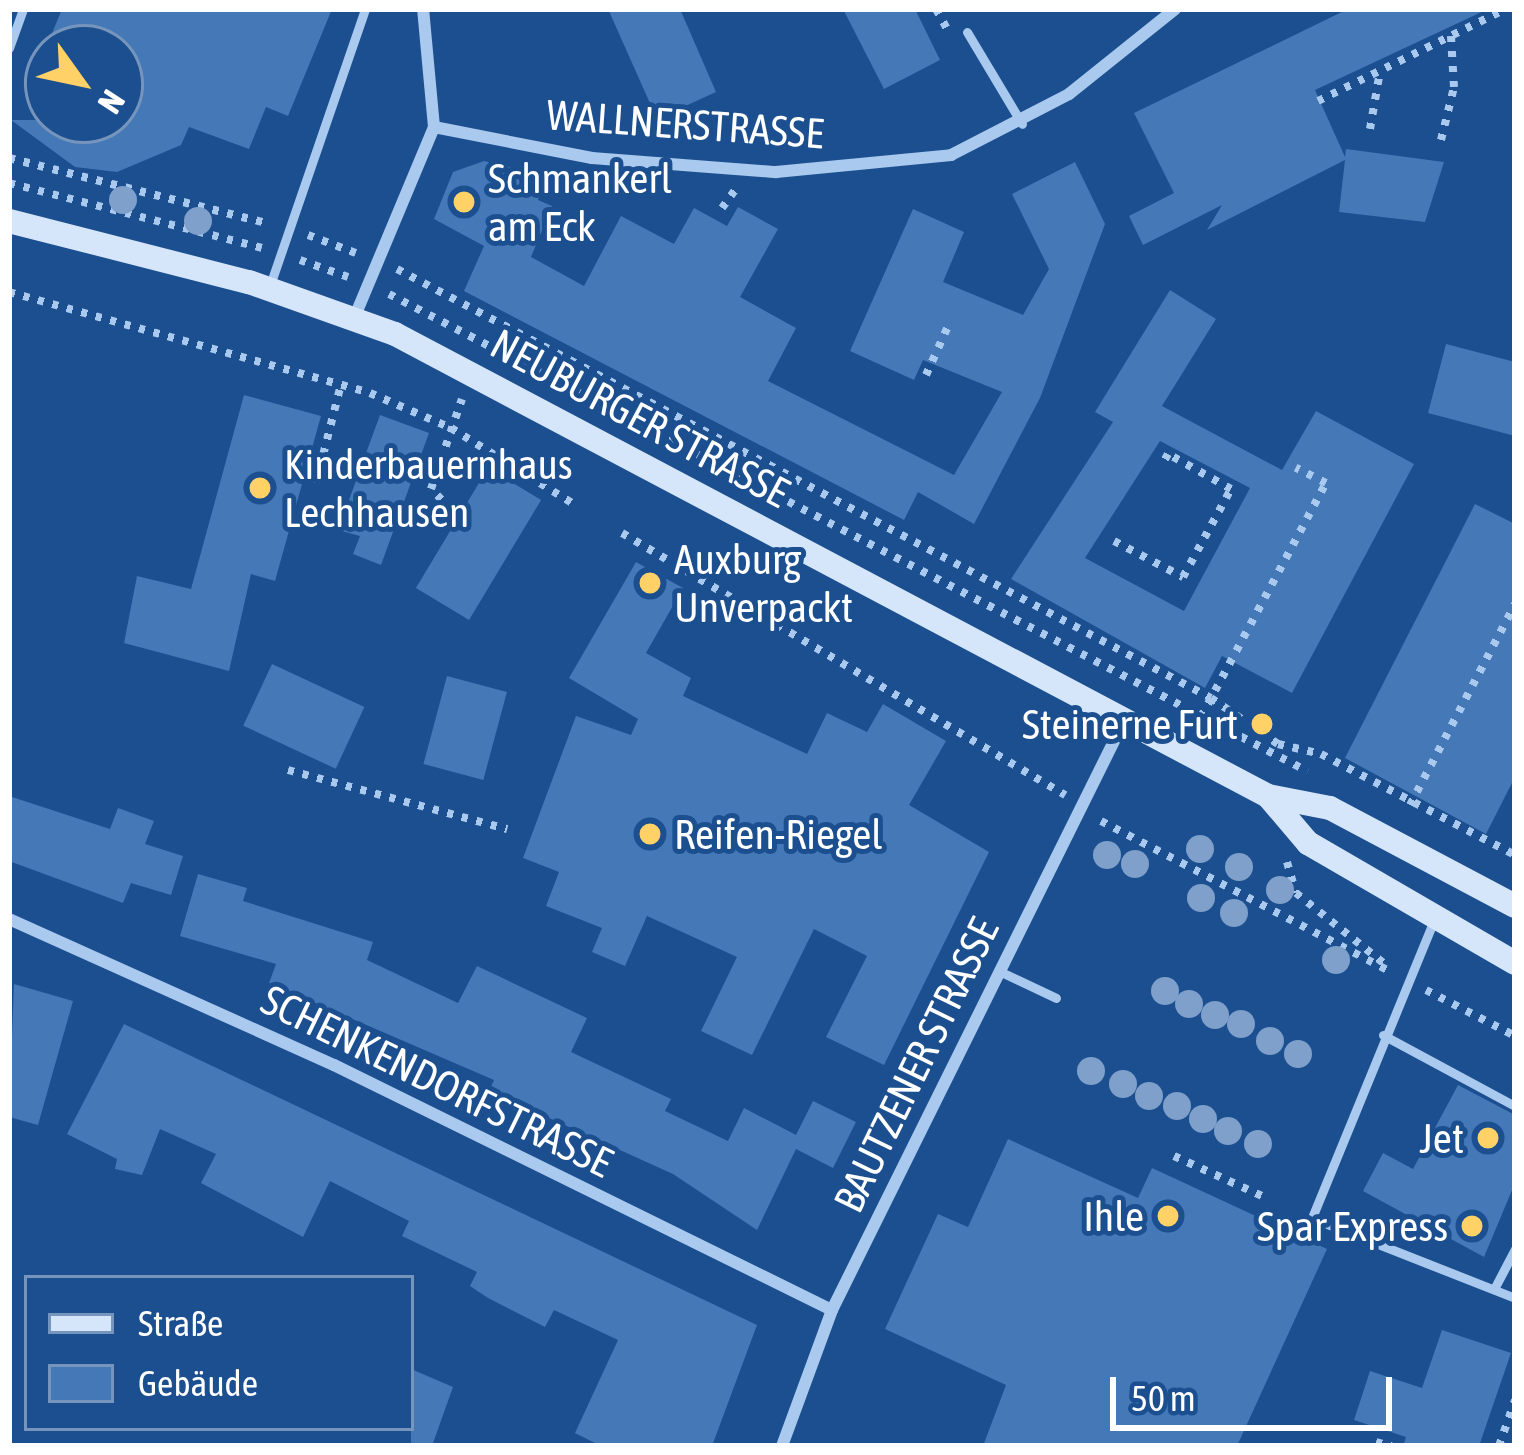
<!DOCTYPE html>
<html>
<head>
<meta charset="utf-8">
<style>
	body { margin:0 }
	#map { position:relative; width:1524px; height:1455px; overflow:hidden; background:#1b4f8f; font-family:"Asap Condensed",sans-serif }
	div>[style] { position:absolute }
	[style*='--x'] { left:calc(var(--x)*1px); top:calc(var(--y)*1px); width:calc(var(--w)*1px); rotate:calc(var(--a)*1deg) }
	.building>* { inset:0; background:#4478b7; transform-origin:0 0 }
	.path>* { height:8px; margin-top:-4px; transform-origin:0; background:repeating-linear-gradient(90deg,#a9c9ee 0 6px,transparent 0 15px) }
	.lane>* { height:9px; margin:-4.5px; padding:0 4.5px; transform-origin:4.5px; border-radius:4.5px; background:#a9c9ee }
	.street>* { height:12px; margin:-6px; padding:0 6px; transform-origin:6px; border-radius:6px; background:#a9c9ee }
	.secondary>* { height:24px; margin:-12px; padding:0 12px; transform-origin:12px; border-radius:12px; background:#d6e6fa }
	.trees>* { width:28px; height:28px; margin:-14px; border-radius:50%; background:#7ea0ca }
	.dots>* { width:33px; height:33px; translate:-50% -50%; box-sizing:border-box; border:6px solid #1b4f8f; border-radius:50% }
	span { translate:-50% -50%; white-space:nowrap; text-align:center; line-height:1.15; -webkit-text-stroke:10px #1b4f8f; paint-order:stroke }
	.street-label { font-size:42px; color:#fff }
	.poi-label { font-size:42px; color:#fff }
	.left { translate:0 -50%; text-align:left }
	.right { translate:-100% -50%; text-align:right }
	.frame { position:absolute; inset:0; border:12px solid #fff; pointer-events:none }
	.legend { position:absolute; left:24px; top:1275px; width:390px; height:156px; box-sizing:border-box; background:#1b4f8f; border:3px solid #7695bc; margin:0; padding:15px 21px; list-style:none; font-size:36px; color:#fff }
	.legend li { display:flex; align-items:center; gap:24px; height:60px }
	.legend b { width:60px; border:3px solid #7695bc }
	.north { position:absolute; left:24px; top:24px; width:120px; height:120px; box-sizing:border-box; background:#1b4f8f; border:3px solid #7695bc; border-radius:50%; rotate:123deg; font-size:33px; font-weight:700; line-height:48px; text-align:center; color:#fff }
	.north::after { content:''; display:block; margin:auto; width:42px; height:54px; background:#ffd166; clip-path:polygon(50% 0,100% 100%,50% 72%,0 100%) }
	.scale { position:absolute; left:1110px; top:1377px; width:282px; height:54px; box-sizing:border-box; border:6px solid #fff; border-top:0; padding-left:15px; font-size:36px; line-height:42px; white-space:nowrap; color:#fff; -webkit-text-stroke:9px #1b4f8f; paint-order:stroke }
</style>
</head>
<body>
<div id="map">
	<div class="building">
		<i style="clip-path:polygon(62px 9px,332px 9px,288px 116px,266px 107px,249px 149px,189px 127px,181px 145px,117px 172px,75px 167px,11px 120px,120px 120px,120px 48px,46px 48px)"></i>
		<i style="clip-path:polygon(608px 9px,680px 9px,716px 92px,657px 119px)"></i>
		<i style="clip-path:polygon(843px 9px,915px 9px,940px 60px,884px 89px)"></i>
		<i style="clip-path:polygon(1348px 9px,1488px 9px,1315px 90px,1345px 157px,1346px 149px,1444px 162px,1425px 222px,1339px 212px,1345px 160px,1207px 230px,1222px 205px,1143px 245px,1129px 216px,1174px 193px,1134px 113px)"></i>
		<i style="clip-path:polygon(484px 161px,544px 175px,538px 200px,552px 206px,531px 257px,584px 286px,621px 216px,674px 244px,694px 208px,727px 226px,738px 207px,778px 229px,740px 297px,796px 328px,768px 381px,954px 475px,1002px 392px,923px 360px,914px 380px,850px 351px,913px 209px,964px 232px,943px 282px,1023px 315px,1049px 269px,1012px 194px,1075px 162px,1105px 224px,1040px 398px,974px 524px,918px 492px,904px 520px,464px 291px,484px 246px,434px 219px,453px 172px)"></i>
		<i style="clip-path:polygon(evenodd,1170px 290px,1216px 319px,1162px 406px,1282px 470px,1316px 411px,1414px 464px,1292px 693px,1222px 656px,1205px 688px,1011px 579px,1113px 422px,1095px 412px,1170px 290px,1160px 441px,1250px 488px,1184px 611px,1085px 558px,1160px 441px)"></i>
		<i style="clip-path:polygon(1446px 344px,1515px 362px,1515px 436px,1428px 413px)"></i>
		<i style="clip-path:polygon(244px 395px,321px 416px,275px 581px,251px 574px,229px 671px,124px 643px,137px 576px,191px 589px)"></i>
		<i style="clip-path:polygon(380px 415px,429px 433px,381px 565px,353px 554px,360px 536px,338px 530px)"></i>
		<i style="left:488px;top:468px;width:62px;height:140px;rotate:31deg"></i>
		<i style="clip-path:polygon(1475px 504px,1515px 524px,1515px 777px,1486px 834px,1345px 758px)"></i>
		<i style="clip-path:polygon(636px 562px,683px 588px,646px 653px,691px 678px,683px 696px,807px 754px,827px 713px,867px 732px,883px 704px,946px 741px,909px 805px,989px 852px,884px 1065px,826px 1037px,867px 956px,814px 929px,752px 1055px,701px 1031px,737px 957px,647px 916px,625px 966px,592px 952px,602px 928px,546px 906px,559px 872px,523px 858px,576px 716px,631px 735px,638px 719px,569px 678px)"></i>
		<i style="left:272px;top:664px;width:102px;height:68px;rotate:25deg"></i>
		<i style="left:447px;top:676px;width:62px;height:91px;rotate:15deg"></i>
		<i style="clip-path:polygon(9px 796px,110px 829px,118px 808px,154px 821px,145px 844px,183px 856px,171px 895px,131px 883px,123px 903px,9px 861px)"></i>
		<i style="clip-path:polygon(198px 874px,247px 888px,243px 901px,373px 942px,367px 960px,458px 1003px,477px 966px,587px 1018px,571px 1052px,671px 1099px,665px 1111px,728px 1141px,744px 1108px,796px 1135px,813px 1101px,856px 1122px,833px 1168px,796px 1149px,757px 1230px,673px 1174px,489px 1091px,494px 1080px,269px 983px,276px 964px,180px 936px)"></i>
		<i style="clip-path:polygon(14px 984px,73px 1001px,38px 1125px,9px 1117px)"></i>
		<i style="clip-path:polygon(124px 1024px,757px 1325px,712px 1446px,601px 1446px,575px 1433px,618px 1340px,554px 1310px,545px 1327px,488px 1298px,470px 1286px,477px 1272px,402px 1236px,409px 1221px,330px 1181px,303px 1237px,201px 1183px,216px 1154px,160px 1129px,142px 1175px,115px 1169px,117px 1159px,67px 1134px)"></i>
		<i style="clip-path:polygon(1458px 1085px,1515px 1115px,1515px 1183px,1484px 1257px,1363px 1191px,1383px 1153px,1413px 1169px)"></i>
		<i style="clip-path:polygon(1008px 1139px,1138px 1198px,1152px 1168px,1327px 1249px,1237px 1446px,983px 1446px,1006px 1385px,885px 1329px,938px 1214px,968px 1227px)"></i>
		<i style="clip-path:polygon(1442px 1330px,1511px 1353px,1479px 1446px,1403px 1446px,1406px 1437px,1354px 1420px,1370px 1371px,1422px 1388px)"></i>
		<i style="clip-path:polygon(411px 1369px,453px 1387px,432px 1446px,411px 1446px)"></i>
	</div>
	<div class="path">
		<i style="--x:936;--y:9;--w:23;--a:61"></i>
		<i style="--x:1318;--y:101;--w:207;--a:-26.1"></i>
		<i style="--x:1370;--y:129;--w:59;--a:-80.2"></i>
		<i style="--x:1441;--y:140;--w:55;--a:-76.2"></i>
		<i style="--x:1454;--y:87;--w:51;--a:-93.4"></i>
		<i style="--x:9;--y:158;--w:269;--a:14.2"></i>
		<i style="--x:9;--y:183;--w:261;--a:14.4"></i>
		<i style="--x:722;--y:208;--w:22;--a:-54"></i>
		<i style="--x:308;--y:235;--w:51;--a:20.6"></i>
		<i style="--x:300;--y:260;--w:51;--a:19.5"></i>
		<i style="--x:397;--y:269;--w:920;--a:27.79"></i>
		<i style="--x:1211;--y:698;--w:81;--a:34.5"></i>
		<i style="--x:1278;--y:744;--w:44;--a:13.1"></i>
		<i style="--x:1321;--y:754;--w:219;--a:27.5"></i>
		<i style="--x:9;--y:292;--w:375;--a:15.6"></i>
		<i style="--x:370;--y:393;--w:88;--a:23.4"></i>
		<i style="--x:451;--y:428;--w:146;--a:31.8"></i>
		<i style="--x:389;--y:294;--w:1035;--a:27.46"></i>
		<i style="--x:926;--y:375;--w:56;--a:-65.7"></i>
		<i style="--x:316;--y:483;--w:102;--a:-75.8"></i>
		<i style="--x:452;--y:510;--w:30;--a:-135"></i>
		<i style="--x:431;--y:489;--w:95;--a:-71"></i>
		<i style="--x:622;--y:533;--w:515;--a:30.6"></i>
		<i style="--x:1114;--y:541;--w:78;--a:27.6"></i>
		<i style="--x:1183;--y:577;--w:100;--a:-61.4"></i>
		<i style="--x:1231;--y:489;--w:72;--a:-150.9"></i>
		<i style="--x:1168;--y:454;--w:8;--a:120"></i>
		<i style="--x:1201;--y:717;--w:265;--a:-61.9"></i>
		<i style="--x:1326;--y:483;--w:34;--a:-153"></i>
		<i style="--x:288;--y:770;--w:227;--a:15.1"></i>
		<i style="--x:1410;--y:805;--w:227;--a:-62.4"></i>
		<i style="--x:1101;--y:821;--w:327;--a:27.5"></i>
		<i style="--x:1287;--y:862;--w:32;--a:74"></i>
		<i style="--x:1296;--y:893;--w:115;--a:38.7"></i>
		<i style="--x:1426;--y:990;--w:100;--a:27.3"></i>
		<i style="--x:1174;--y:1156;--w:97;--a:24.4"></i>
		<i style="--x:1376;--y:1442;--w:16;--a:15"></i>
		<i style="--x:1499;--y:1446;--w:49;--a:-70.8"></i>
	</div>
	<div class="lane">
		<i style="--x:967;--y:32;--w:107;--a:59.1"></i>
		<i style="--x:9;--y:48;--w:41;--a:-70.3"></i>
		<i style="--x:269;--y:288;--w:295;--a:-71"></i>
		<i style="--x:1434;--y:920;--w:322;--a:112.3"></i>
		<i style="--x:1312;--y:1218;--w:218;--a:21.5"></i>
		<i style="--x:999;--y:971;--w:63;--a:25.3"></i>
		<i style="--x:1383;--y:1035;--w:150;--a:28.3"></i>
		<i style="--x:1494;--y:1289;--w:45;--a:-62.3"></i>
	</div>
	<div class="street">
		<i style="--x:434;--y:127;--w:161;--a:11.1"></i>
		<i style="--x:592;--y:158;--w:185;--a:4.4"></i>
		<i style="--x:776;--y:172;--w:176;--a:-5.5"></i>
		<i style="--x:951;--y:155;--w:133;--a:-27.3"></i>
		<i style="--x:1069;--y:94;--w:136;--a:-38.7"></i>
		<i style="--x:355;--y:316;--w:205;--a:-67.3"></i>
		<i style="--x:434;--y:127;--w:119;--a:-95.3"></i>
		<i style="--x:9;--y:919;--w:356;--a:24.2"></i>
		<i style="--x:334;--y:1065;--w:555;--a:26.2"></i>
		<i style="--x:782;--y:1446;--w:145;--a:-69.8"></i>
		<i style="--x:832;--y:1310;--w:657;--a:-63.63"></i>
	</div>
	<div class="secondary">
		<i style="--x:9;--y:221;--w:248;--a:14.3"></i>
		<i style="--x:249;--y:282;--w:155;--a:19.6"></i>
		<i style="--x:395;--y:334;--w:988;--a:27.89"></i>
		<i style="--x:1268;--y:796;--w:62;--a:49.6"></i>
		<i style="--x:1308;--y:843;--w:239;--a:30.1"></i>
		<i style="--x:1268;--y:796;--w:63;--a:11"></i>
		<i style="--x:1330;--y:808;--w:209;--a:27.9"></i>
	</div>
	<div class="trees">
		<i style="left:123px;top:200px"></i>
		<i style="left:198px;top:221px"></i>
		<i style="left:1200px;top:849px"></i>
		<i style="left:1107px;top:855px"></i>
		<i style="left:1135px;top:864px"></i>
		<i style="left:1239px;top:867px"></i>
		<i style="left:1280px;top:890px"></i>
		<i style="left:1201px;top:898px"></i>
		<i style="left:1234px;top:913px"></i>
		<i style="left:1336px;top:960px"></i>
		<i style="left:1165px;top:991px"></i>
		<i style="left:1189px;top:1004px"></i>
		<i style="left:1215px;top:1015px"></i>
		<i style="left:1241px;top:1024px"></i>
		<i style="left:1270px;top:1041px"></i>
		<i style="left:1298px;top:1054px"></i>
		<i style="left:1091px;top:1071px"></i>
		<i style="left:1123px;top:1084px"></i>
		<i style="left:1149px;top:1096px"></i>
		<i style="left:1177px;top:1106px"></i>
		<i style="left:1203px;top:1119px"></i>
		<i style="left:1228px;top:1131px"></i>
		<i style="left:1258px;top:1144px"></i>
	</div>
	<div class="dots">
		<i style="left:464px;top:202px;background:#ffd166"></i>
		<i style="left:260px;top:488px;background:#ffd166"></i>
		<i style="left:650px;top:583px;background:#ffd166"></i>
		<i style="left:1262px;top:724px;background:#ffd166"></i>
		<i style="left:650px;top:834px;background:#ffd166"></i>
		<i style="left:1488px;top:1138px;background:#ffd166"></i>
		<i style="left:1168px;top:1216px;background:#ffd166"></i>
		<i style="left:1472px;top:1226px;background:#ffd166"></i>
	</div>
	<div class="street-label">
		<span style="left:685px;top:124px;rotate:4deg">WALLNERSTRASSE</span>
		<span style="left:640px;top:418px;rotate:28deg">NEUBURGER STRASSE</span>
		<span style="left:916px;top:1065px;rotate:-64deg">BAUTZENER STRASSE</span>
		<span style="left:437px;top:1081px;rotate:26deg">SCHENKENDORFSTRASSE</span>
	</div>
	<div class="poi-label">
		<span class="left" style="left:488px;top:202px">Schmankerl<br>am Eck</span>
		<span class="left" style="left:284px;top:488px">Kinderbauernhaus<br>Lechhausen</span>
		<span class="left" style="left:674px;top:583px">Auxburg<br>Unverpackt</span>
		<span class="right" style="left:1238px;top:724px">Steinerne Furt</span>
		<span class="left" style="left:674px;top:834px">Reifen-Riegel</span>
		<span class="right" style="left:1464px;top:1138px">Jet</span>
		<span class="right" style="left:1144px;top:1216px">Ihle</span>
		<span class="right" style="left:1448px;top:1226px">Spar Express</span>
	</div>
	<div class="frame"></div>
	<ul class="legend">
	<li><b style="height:15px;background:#d6e6fa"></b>Straße</li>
	<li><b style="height:33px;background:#4478b7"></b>Gebäude</li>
	</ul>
	<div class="north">N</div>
	<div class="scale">50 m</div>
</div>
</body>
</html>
